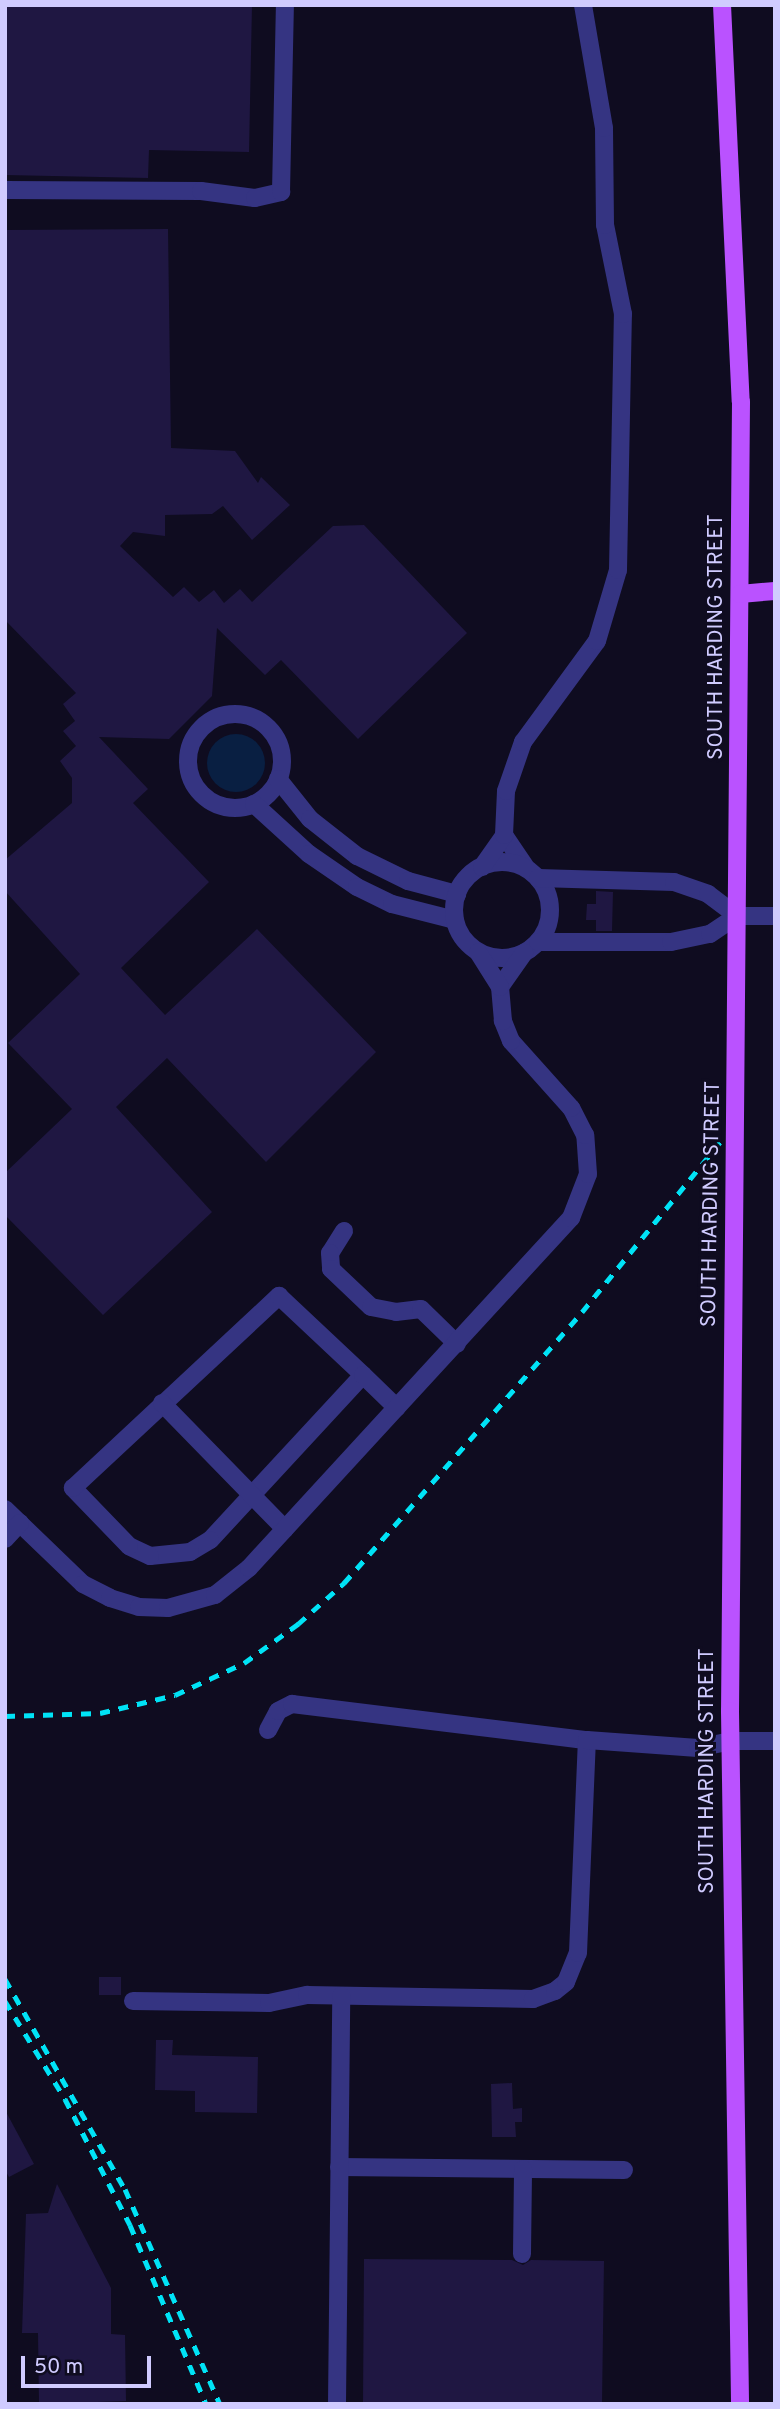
<!DOCTYPE html>
<html>
<head>
<meta charset="utf-8">
<style>
	body { margin:0 }
	#map { position:relative; width:780px; height:2409px; overflow:hidden; background:#0f0c20; font-family:Overpass,sans-serif }
	div>[style] { position:absolute }
	[style*='--x'] { left:calc(var(--x)*1px); top:calc(var(--y)*1px); width:calc(var(--w)*1px); rotate:calc(var(--a)*1deg) }
	.water>* { inset:0; background:#091f42 }
	.round { border-radius:50% }
	.building>* { inset:0; background:#1f1742; transform-origin:0 0 }
	.minor>* { height:18px; margin:-9px; padding:0 9px; transform-origin:9px; border-radius:9px; background:#353482 }
	.minor>.ring { margin:-9px; padding:0; box-sizing:content-box; background:none; border:18px solid #353482; border-radius:50% }
	.major>* { height:18px; margin:-9px; padding:0 9px; transform-origin:9px; border-radius:9px; background:#ba52ff }
	.rail>* { height:5px; margin-top:-2.5px; transform-origin:0; background:repeating-linear-gradient(90deg,#00e3f6 0 10px,transparent 0 19px) }
	span { translate:-50% -50%; white-space:nowrap; text-align:center; line-height:1.15; -webkit-text-stroke:6px #0f0c20; paint-order:stroke }
	.street-label { font-size:21px; color:#d0cbff }
	.frame { position:absolute; inset:0; border:7px solid #d0cbff; pointer-events:none }
	.scale { position:absolute; left:21px; top:2356px; width:130px; height:32px; box-sizing:border-box; border:4px solid #d0cbff; border-top:0; padding-left:9px; font-size:21px; line-height:24px; white-space:nowrap; color:#d0cbff; -webkit-text-stroke:5px #0f0c20; paint-order:stroke }
</style>
</head>
<body>
<div id="map">
	<div class="water">
		<i class="round" style="left:207px;top:734px;width:58px;height:58px"></i>
	</div>
	<div class="building">
		<i style="clip-path:polygon(5px 5px,252px 5px,249px 152px,149px 150px,148px 178px,5px 175px)"></i>
		<i style="clip-path:polygon(168px 229px,171px 448px,235px 451px,258px 483px,261px 477px,290px 505px,252px 540px,223px 506px,212px 514px,165px 515px,165px 536px,133px 532px,120px 546px,173px 597px,184px 587px,199px 602px,214px 590px,224px 603px,240px 589px,252px 602px,333px 526px,364px 525px,467px 633px,358px 739px,281px 660px,265px 675px,217px 628px,212px 696px,169px 739px,99px 737px,148px 789px,133px 803px,209px 882px,121px 968px,165px 1015px,257px 929px,376px 1052px,266px 1162px,167px 1058px,116px 1107px,212px 1212px,103px 1315px,5px 1215px,5px 1173px,72px 1109px,8px 1043px,80px 974px,5px 891px,5px 860px,72px 803px,72px 778px,60px 761px,76px 746px,63px 731px,75px 721px,63px 704px,76px 693px,5px 620px,5px 230px)"></i>
		<i style="clip-path:polygon(596px 891px,613px 892px,612px 931px,596px 931px,596px 920px,586px 920px,587px 904px,596px 904px)"></i>
		<i style="left:99px;top:1977px;width:22px;height:18px"></i>
		<i style="clip-path:polygon(156px 2040px,173px 2040px,172px 2055px,258px 2057px,257px 2113px,195px 2112px,195px 2091px,155px 2090px)"></i>
		<i style="clip-path:polygon(512px 2083px,513px 2109px,522px 2108px,522px 2122px,515px 2122px,516px 2137px,492px 2137px,491px 2084px)"></i>
		<i style="clip-path:polygon(5px 2110px,34px 2164px,9px 2177px,5px 2170px)"></i>
		<i style="clip-path:polygon(57px 2184px,111px 2288px,111px 2334px,125px 2335px,126px 2401px,39px 2404px,38px 2333px,22px 2333px,26px 2214px,48px 2213px)"></i>
		<i style="clip-path:polygon(364px 2259px,512px 2260px,523px 2265px,531px 2260px,604px 2261px,602px 2404px,363px 2404px)"></i>
	</div>
	<div class="minor">
		<i style="--x:5;--y:190;--w:196;--a:0.3"></i>
		<i style="--x:201;--y:191;--w:54;--a:7.4"></i>
		<i style="--x:255;--y:198;--w:27;--a:-13"></i>
		<i style="--x:281;--y:192;--w:187;--a:-88.8"></i>
		<i class="ring" style="left:188px;top:714px;width:76px;height:76px"></i>
		<i style="--x:278;--y:779;--w:51;--a:51.3"></i>
		<i style="--x:310;--y:819;--w:60;--a:38.2"></i>
		<i style="--x:357;--y:856;--w:57;--a:26.1"></i>
		<i style="--x:408;--y:881;--w:51;--a:14.9"></i>
		<i style="--x:254;--y:804;--w:74;--a:42.3"></i>
		<i style="--x:309;--y:854;--w:58;--a:34.5"></i>
		<i style="--x:357;--y:887;--w:39;--a:26"></i>
		<i style="--x:392;--y:904;--w:65;--a:14.3"></i>
		<i style="--x:504;--y:835;--w:41;--a:55.9"></i>
		<i class="ring" style="left:454px;top:862px;width:78px;height:78px"></i>
		<i style="--x:482;--y:867;--w:39;--a:-55"></i>
		<i style="--x:504;--y:835;--w:44;--a:-87.4"></i>
		<i style="--x:506;--y:791;--w:52;--a:-70.9"></i>
		<i style="--x:523;--y:742;--w:125;--a:-53.8"></i>
		<i style="--x:597;--y:641;--w:74;--a:-73.5"></i>
		<i style="--x:618;--y:570;--w:256;--a:-88.9"></i>
		<i style="--x:623;--y:314;--w:91;--a:-101.4"></i>
		<i style="--x:605;--y:225;--w:97;--a:-90.6"></i>
		<i style="--x:604;--y:128;--w:125;--a:-99.7"></i>
		<i style="--x:538;--y:878;--w:136;--a:1.7"></i>
		<i style="--x:674;--y:882;--w:36;--a:19"></i>
		<i style="--x:708;--y:894;--w:36;--a:37"></i>
		<i style="--x:538;--y:942;--w:133;--a:0"></i>
		<i style="--x:671;--y:942;--w:40;--a:-12"></i>
		<i style="--x:710;--y:934;--w:32;--a:-34"></i>
		<i style="--x:737;--y:916;--w:38;--a:0"></i>
		<i style="--x:500;--y:987;--w:42;--a:-54.8"></i>
		<i style="--x:344;--y:1231;--w:26;--a:122"></i>
		<i style="--x:330;--y:1253;--w:16;--a:86"></i>
		<i style="--x:331;--y:1269;--w:55;--a:43.5"></i>
		<i style="--x:371;--y:1307;--w:25;--a:11"></i>
		<i style="--x:396;--y:1312;--w:25;--a:-7"></i>
		<i style="--x:421;--y:1309;--w:50;--a:44.2"></i>
		<i style="--x:363;--y:1375;--w:225;--a:132.8"></i>
		<i style="--x:210;--y:1540;--w:23;--a:149"></i>
		<i style="--x:190;--y:1552;--w:40;--a:174.3"></i>
		<i style="--x:150;--y:1556;--w:23;--a:-155"></i>
		<i style="--x:129;--y:1546;--w:81;--a:-134"></i>
		<i style="--x:73;--y:1488;--w:282;--a:-43"></i>
		<i style="--x:279;--y:1296;--w:115;--a:43.2"></i>
		<i style="--x:363;--y:1375;--w:47;--a:44.1"></i>
		<i style="--x:162;--y:1403;--w:176;--a:45.7"></i>
		<i style="--x:5;--y:1509;--w:108;--a:43.9"></i>
		<i style="--x:83;--y:1584;--w:30;--a:27"></i>
		<i style="--x:110;--y:1598;--w:30;--a:17"></i>
		<i style="--x:139;--y:1607;--w:29;--a:2"></i>
		<i style="--x:168;--y:1608;--w:49;--a:-15.5"></i>
		<i style="--x:215;--y:1595;--w:43;--a:-38.5"></i>
		<i style="--x:249;--y:1568;--w:476;--a:-47.4"></i>
		<i style="--x:571;--y:1218;--w:47;--a:-68.9"></i>
		<i style="--x:588;--y:1174;--w:39;--a:-94"></i>
		<i style="--x:585;--y:1135;--w:30;--a:-117"></i>
		<i style="--x:571;--y:1108;--w:90;--a:-131.8"></i>
		<i style="--x:511;--y:1041;--w:22;--a:-112"></i>
		<i style="--x:503;--y:1021;--w:34;--a:-95"></i>
		<i style="--x:500;--y:987;--w:41;--a:-122.2"></i>
		<i style="--x:5;--y:1539;--w:22;--a:-47"></i>
		<i style="--x:268;--y:1730;--w:21;--a:-62"></i>
		<i style="--x:278;--y:1711;--w:16;--a:-27"></i>
		<i style="--x:292;--y:1704;--w:297;--a:7"></i>
		<i style="--x:133;--y:2001;--w:136;--a:0.8"></i>
		<i style="--x:269;--y:2003;--w:39;--a:-12"></i>
		<i style="--x:307;--y:1995;--w:226;--a:1"></i>
		<i style="--x:533;--y:1999;--w:23;--a:-20"></i>
		<i style="--x:555;--y:1991;--w:14;--a:-39"></i>
		<i style="--x:566;--y:1982;--w:31;--a:-68"></i>
		<i style="--x:578;--y:1953;--w:213;--a:-87.6"></i>
		<i style="--x:587;--y:1740;--w:111;--a:4.1"></i>
		<i style="--x:698;--y:1748;--w:33;--a:-12"></i>
		<i style="--x:730;--y:1741;--w:45;--a:0"></i>
		<i style="--x:339;--y:2167;--w:285;--a:0.6"></i>
		<i style="--x:522;--y:2254;--w:85;--a:-89.3"></i>
		<i style="--x:337;--y:2404;--w:408;--a:-89.4"></i>
	</div>
	<div class="major">
		<i style="--x:722;--y:5;--w:397;--a:87.3"></i>
		<i style="--x:741;--y:402;--w:1309;--a:90.48"></i>
		<i style="--x:730;--y:1711;--w:693;--a:89.17"></i>
		<i style="--x:740;--y:594;--w:35;--a:-5"></i>
	</div>
	<div class="rail">
		<i style="--x:5;--y:1716;--w:95;--a:-1.8"></i>
		<i style="--x:100;--y:1713;--w:77;--a:-13.5"></i>
		<i style="--x:175;--y:1695;--w:76;--a:-24.9"></i>
		<i style="--x:244;--y:1663;--w:67;--a:-35.8"></i>
		<i style="--x:298;--y:1624;--w:62;--a:-41.7"></i>
		<i style="--x:344;--y:1583;--w:361;--a:-48.7"></i>
		<i style="--x:582;--y:1312;--w:220;--a:-50.9"></i>
		<i style="--x:5;--y:1979;--w:242;--a:60.3"></i>
		<i style="--x:125;--y:2189;--w:235;--a:66.2"></i>
		<i style="--x:5;--y:2001;--w:115;--a:58.5"></i>
		<i style="--x:65;--y:2099;--w:142;--a:62.7"></i>
		<i style="--x:130;--y:2225;--w:194;--a:67"></i>
	</div>
	<div class="street-label">
		<span style="left:717px;top:637px;rotate:-90deg">SOUTH HARDING STREET</span>
		<span style="left:712px;top:1204px;rotate:-89deg">SOUTH HARDING STREET</span>
		<span style="left:708px;top:1771px;rotate:-90deg">SOUTH HARDING STREET</span>
	</div>
	<div class="frame"></div>
	<div class="scale">50 m</div>
</div>
</body>
</html>
